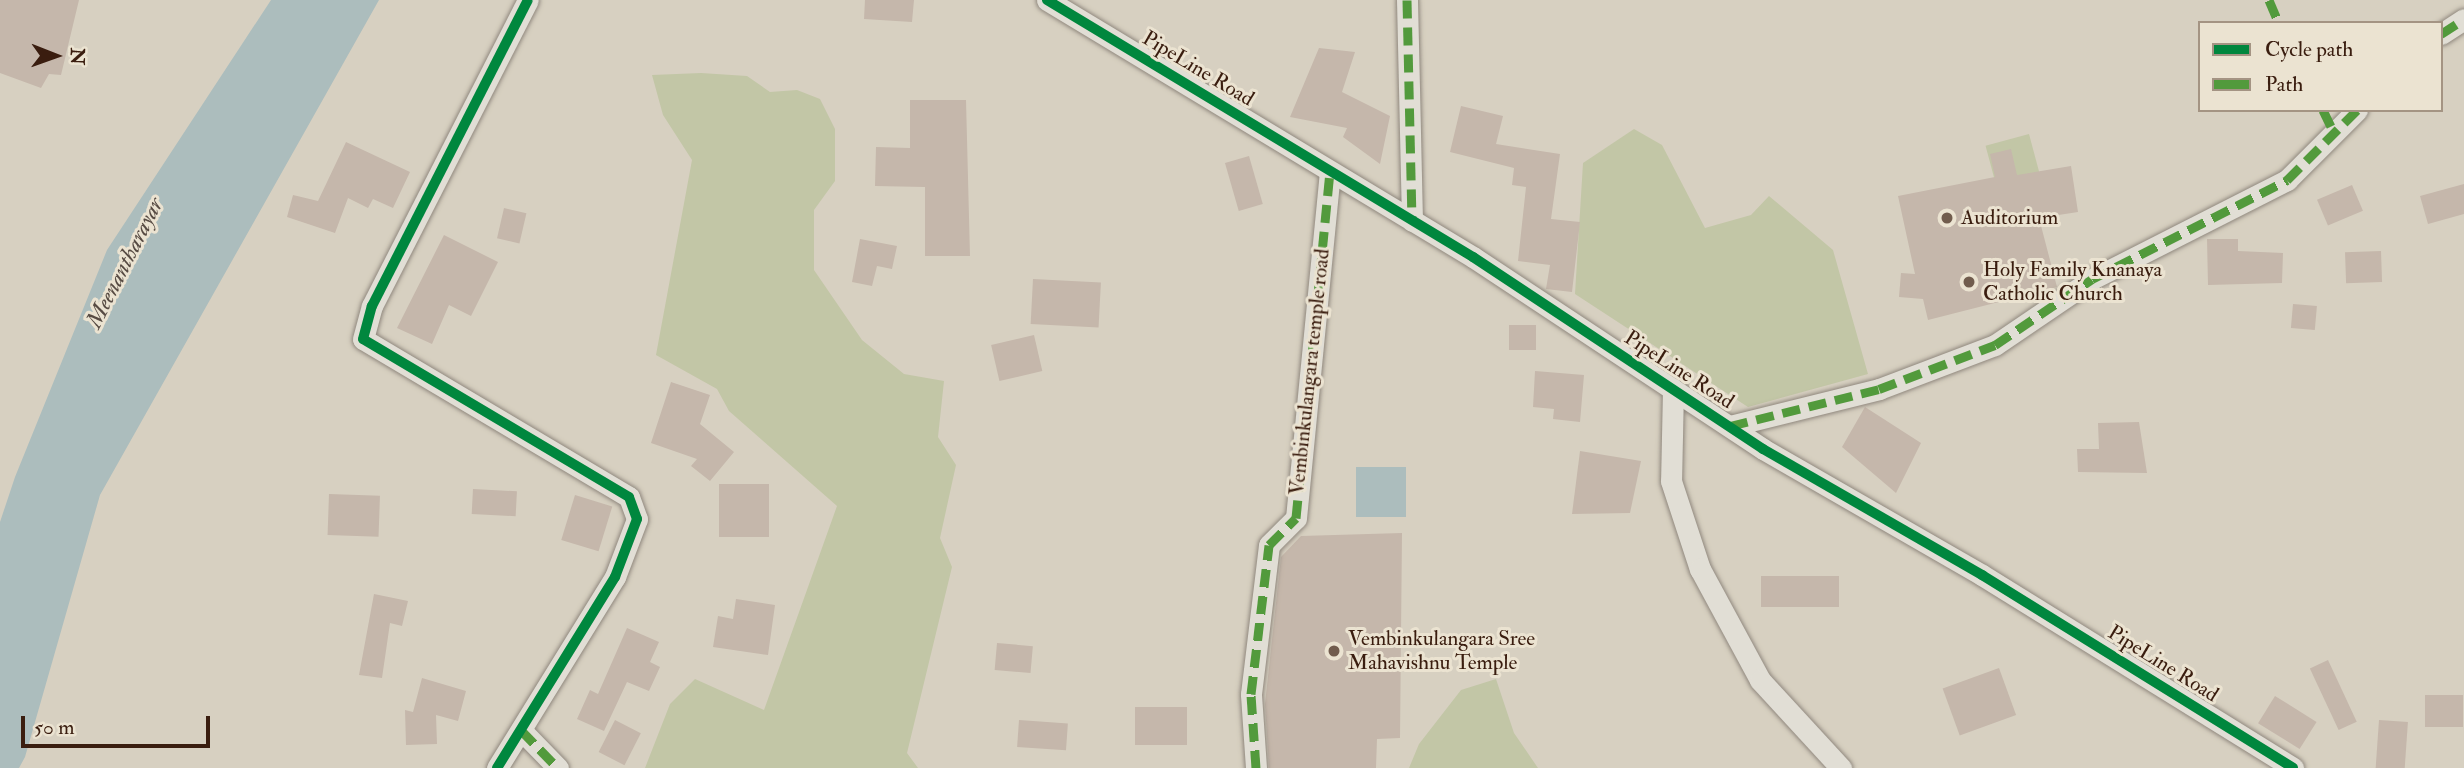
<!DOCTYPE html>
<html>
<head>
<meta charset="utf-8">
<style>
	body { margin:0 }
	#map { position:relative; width:2464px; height:768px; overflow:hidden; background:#d7d0c1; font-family:"IM FELL Double Pica",serif }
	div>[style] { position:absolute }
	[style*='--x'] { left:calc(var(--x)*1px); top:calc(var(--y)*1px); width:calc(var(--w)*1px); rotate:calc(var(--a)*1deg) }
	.green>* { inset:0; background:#c2c6a6; transform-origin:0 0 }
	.water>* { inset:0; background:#acbdbd; transform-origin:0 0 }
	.building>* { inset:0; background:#c5b7ab; transform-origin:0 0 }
	.roads { filter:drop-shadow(0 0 2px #90887e) drop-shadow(0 0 2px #90887e) }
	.minor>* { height:21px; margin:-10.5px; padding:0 10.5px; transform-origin:10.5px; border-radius:10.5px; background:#e1ded5 }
	.quiet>* { height:9px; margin-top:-4.5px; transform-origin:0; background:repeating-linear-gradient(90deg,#529a3c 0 18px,transparent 0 27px) }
	.cycleway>* { height:10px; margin:-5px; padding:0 5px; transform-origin:5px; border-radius:5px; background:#00873e }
	.dots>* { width:19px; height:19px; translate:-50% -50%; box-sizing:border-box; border:4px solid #ebe3d1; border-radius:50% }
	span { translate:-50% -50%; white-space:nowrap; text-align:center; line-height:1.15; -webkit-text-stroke:6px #ebe3d1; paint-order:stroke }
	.street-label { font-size:21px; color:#3a1d0f }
	.poi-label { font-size:21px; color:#3a1d0f }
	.left { translate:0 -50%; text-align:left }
	.water-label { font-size:23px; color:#574b43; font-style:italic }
	.legend { position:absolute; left:2198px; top:21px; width:245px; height:91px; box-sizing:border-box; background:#ebe3d1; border:2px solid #a49483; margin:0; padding:9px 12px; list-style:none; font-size:21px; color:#3a1d0f }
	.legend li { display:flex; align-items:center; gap:14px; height:35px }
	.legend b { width:35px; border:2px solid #a49483 }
	.north { position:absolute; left:21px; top:21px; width:70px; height:70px; -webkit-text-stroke:5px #ebe3d1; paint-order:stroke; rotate:91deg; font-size:19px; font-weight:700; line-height:28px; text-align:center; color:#3a1d0f }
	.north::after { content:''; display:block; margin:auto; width:24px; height:32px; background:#3a1d0f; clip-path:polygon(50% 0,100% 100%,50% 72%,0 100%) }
	.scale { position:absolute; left:21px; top:716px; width:189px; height:32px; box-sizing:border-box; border:4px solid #3a1d0f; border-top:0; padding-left:9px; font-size:21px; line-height:24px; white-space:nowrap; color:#3a1d0f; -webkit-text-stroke:5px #ebe3d1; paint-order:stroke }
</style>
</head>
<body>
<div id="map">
	<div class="green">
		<i style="clip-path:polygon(701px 73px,747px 76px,770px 92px,797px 90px,820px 99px,835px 129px,835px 181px,814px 210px,814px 270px,862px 340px,904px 374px,944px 381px,938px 437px,956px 465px,940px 538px,952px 567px,907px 753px,918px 768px,645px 768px,670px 704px,695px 679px,764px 710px,837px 506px,729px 411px,717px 389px,656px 355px,692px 160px,663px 115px,652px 75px)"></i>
		<i style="clip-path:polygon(1634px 129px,1662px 145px,1705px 228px,1751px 215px,1769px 196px,1833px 250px,1868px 374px,1748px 407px,1575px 294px,1583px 163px)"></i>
		<i style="left:2029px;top:134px;width:80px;height:45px;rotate:75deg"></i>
		<i style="clip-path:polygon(1496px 679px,1514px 733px,1538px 768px,1409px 768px,1419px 744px,1461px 690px)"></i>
	</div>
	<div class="water">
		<i style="clip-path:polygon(271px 0,379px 0,100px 495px,25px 757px,19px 768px,0 768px,0 522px,15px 477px,107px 250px)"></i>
		<i style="left:1406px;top:467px;width:50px;height:50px;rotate:90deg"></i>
	</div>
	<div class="building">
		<i style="clip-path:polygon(0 0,79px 0,61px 75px,49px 74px,41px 88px,0 73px)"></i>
		<i style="clip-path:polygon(865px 0,914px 0,912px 22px,864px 19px)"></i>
		<i style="clip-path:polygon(1319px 48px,1355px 52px,1342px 92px,1390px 116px,1380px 164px,1343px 137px,1347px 128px,1290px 117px)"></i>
		<i style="clip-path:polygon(910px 100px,966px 100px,970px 256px,925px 256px,925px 187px,875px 186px,876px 147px,910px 148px)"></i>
		<i style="clip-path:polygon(1461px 106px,1503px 116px,1496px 144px,1560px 154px,1551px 219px,1580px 222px,1572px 292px,1546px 289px,1550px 265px,1518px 261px,1526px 187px,1512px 185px,1514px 168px,1450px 152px)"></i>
		<i style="clip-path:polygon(346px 142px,410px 172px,393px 208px,373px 199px,368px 208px,348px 198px,335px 233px,287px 217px,293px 195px,318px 201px)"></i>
		<i style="clip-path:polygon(2011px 149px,2017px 175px,2071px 166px,2078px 212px,2039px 218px,2057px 287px,1928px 320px,1923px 299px,1899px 297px,1901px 273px,1915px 274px,1898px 196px,1995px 177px,1990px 154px)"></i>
		<i style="left:1249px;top:156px;width:50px;height:25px;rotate:74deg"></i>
		<i style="clip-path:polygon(2464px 184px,2464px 214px,2428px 224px,2420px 196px)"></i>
		<i style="left:2352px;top:185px;width:28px;height:38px;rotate:67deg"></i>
		<i style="left:504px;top:208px;width:23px;height:31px;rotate:13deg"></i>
		<i style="clip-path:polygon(444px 235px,498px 262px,471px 316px,449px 305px,432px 344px,397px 328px)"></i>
		<i style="clip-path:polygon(860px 239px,897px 246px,892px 269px,877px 266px,872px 286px,852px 282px)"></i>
		<i style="clip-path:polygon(2207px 239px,2238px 239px,2238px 251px,2283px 253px,2282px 283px,2208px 285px)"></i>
		<i style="left:2381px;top:251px;width:31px;height:36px;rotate:88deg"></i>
		<i style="left:1033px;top:279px;width:68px;height:45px;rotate:3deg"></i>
		<i style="left:2293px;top:304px;width:24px;height:24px;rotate:5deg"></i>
		<i style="left:1509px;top:325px;width:27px;height:25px"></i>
		<i style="left:1034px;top:335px;width:37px;height:44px;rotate:77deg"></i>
		<i style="clip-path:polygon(1535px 371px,1584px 375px,1580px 422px,1553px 419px,1554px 409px,1533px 407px)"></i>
		<i style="clip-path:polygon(671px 382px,710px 395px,700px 424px,734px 452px,710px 481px,691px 466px,697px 459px,651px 443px)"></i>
		<i style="clip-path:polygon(1865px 407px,1921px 443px,1896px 493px,1842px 447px)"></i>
		<i style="clip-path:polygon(2139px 422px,2147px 473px,2078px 472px,2077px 449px,2099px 449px,2098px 423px)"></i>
		<i style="clip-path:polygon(1580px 451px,1641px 461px,1630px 513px,1572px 514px)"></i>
		<i style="left:719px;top:484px;width:50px;height:53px"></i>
		<i style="left:473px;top:489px;width:44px;height:25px;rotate:3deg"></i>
		<i style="left:329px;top:494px;width:51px;height:41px;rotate:2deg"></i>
		<i style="left:575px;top:495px;width:39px;height:47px;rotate:17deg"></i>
		<i style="clip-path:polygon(1402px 533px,1400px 738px,1377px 739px,1376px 768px,1269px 768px,1265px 704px,1281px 557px,1301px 536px)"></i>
		<i style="left:1839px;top:576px;width:31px;height:78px;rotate:90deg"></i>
		<i style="clip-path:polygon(374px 594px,408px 601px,402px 626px,390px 623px,382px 678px,359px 675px)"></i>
		<i style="clip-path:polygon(736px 599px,775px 605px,768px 655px,713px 647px,718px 616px,733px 619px)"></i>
		<i style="clip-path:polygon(627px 628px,659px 642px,650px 662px,660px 667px,649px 691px,627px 682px,604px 731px,577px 719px,590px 690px,598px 694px)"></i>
		<i style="left:997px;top:643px;width:36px;height:27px;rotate:5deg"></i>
		<i style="left:2328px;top:660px;width:68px;height:20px;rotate:65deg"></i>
		<i style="left:1999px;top:668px;width:50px;height:60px;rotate:70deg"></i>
		<i style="clip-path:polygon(422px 678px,466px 691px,458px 721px,436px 715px,437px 744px,406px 745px,405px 710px,413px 712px)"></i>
		<i style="left:2425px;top:695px;width:38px;height:32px"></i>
		<i style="left:2275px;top:696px;width:49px;height:32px;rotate:32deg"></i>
		<i style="left:1187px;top:707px;width:38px;height:52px;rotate:90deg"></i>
		<i style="left:615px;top:720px;width:29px;height:36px;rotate:27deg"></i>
		<i style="left:1019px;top:720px;width:49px;height:27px;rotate:4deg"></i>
		<i style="left:2379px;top:720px;width:29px;height:48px;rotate:4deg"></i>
	</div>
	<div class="roads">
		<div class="minor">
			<i style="--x:1047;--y:0;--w:498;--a:31.1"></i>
			<i style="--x:1473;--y:257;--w:348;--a:33.5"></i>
			<i style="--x:1763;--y:449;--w:253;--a:29.9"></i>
			<i style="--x:1982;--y:575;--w:366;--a:31.8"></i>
			<i style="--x:1407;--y:0;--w:221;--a:88.7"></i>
			<i style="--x:2441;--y:34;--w:27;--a:-33"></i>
			<i style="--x:1673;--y:389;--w:92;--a:91.2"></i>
			<i style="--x:1671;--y:481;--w:93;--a:71.8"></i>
			<i style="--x:1700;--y:569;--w:126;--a:61.6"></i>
			<i style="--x:1760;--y:680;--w:120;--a:47.4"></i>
			<i style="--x:1730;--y:426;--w:154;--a:-13.9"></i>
			<i style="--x:1879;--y:389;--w:124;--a:-20.8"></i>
			<i style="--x:1995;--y:345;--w:117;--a:-34.2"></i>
			<i style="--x:2092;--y:279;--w:219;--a:-26.9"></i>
			<i style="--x:2287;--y:180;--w:99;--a:-45"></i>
			<i style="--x:521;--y:730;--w:53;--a:45.8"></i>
			<i style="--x:497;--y:768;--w:225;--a:-58.3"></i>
			<i style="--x:615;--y:577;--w:62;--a:-69.2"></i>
			<i style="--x:637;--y:519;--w:23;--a:-110"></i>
			<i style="--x:629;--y:497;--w:309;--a:-149.3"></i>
			<i style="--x:363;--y:339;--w:34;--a:-75"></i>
			<i style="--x:372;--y:306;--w:343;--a:-63"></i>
			<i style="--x:1256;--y:768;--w:74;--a:-93.9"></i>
			<i style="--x:1251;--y:694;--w:150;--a:-83.1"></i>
			<i style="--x:1269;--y:545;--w:38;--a:-45"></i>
			<i style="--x:1296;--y:518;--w:347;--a:-84.4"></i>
		</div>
	</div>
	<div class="quiet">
		<i style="--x:1407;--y:0;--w:221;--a:88.7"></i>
		<i style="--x:2269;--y:0;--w:25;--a:67"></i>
		<i style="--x:2441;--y:34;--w:27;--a:-33"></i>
		<i style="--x:2323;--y:110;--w:25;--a:64"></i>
		<i style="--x:1730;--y:426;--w:154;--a:-13.9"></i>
		<i style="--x:1879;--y:389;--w:124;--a:-20.8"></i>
		<i style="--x:1995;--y:345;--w:117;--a:-34.2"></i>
		<i style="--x:2092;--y:279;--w:219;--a:-26.9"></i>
		<i style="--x:2287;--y:180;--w:99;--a:-45"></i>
		<i style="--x:521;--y:730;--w:53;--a:45.8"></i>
		<i style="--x:1256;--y:768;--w:74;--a:-93.9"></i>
		<i style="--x:1251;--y:694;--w:150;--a:-83.1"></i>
		<i style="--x:1269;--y:545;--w:38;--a:-45"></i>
		<i style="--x:1296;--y:518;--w:347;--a:-84.4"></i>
	</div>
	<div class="cycleway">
		<i style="--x:1047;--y:0;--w:498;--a:31.1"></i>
		<i style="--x:1473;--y:257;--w:348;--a:33.5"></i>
		<i style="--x:1763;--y:449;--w:253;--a:29.9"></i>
		<i style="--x:1982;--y:575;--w:366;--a:31.8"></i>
		<i style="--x:497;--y:768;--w:225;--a:-58.3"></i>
		<i style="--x:615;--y:577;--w:62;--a:-69.2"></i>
		<i style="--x:637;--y:519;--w:23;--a:-110"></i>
		<i style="--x:629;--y:497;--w:309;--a:-149.3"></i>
		<i style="--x:363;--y:339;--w:34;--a:-75"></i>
		<i style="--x:372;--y:306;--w:343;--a:-63"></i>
	</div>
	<div class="dots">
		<i style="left:1947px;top:218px;background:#715c4d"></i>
		<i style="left:1969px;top:282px;background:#715c4d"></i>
		<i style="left:1334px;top:651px;background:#715c4d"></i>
	</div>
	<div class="street-label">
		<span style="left:1198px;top:69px;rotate:31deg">PipeLine Road</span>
		<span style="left:1679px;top:370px;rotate:33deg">PipeLine Road</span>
		<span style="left:1310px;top:372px;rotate:-84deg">Vembinkulangara temple road</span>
		<span style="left:2163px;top:664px;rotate:32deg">PipeLine Road</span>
	</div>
	<div class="poi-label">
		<span class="left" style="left:1961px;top:218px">Auditorium</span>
		<span class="left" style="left:1983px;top:282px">Holy Family Knanaya<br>Catholic Church</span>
		<span class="left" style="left:1348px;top:651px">Vembinkulangara Sree<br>Mahavishnu Temple</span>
	</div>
	<div class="water-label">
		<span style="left:125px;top:263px;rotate:-63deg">Meenantharayar</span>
	</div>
	<ul class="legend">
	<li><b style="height:9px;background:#00873e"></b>Cycle path</li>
	<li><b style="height:9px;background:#529a3c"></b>Path</li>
	</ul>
	<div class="north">N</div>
	<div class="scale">50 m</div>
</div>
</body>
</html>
